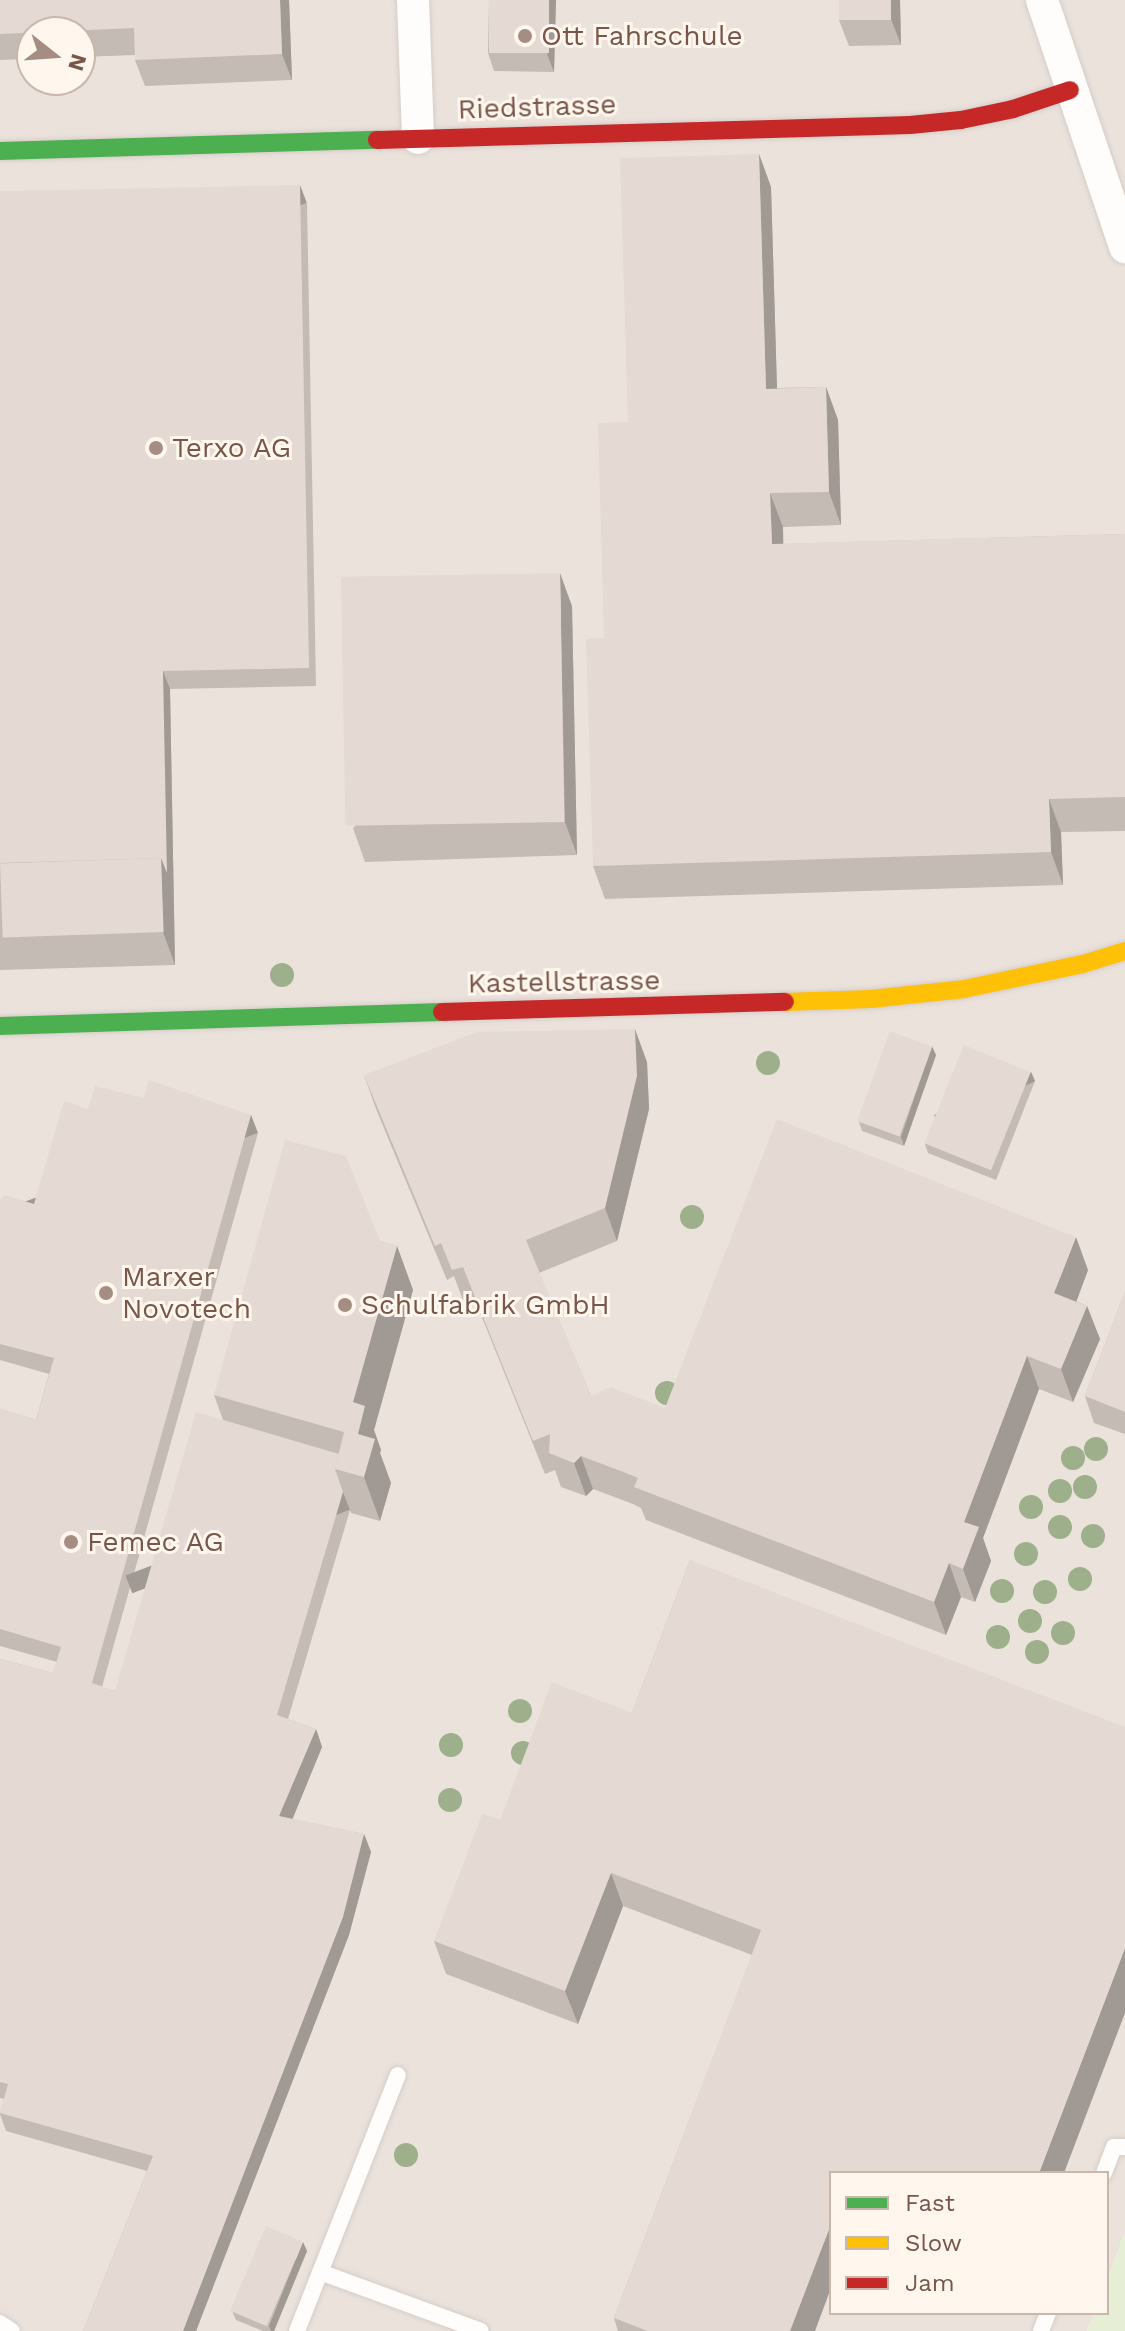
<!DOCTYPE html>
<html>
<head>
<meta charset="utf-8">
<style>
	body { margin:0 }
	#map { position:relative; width:1125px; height:2331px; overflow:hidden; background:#f8f2ec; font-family:"Work Sans",sans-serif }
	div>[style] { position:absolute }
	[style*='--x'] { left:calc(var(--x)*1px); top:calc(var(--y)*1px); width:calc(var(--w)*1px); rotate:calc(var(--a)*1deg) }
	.industrial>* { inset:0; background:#ebe2dc }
	.green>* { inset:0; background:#e6efd6 }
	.roads { filter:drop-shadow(0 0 2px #d6cdc8) drop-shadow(0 0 2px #d6cdc8) }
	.lane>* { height:16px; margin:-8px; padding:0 8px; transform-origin:8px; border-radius:8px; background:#fefdfc }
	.street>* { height:32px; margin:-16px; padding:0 16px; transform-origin:16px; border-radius:16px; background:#fefdfc }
	.fast>* { height:18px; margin:-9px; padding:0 9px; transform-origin:9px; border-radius:9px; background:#4caf50 }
	.slow>* { height:18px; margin:-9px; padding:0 9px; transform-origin:9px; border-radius:9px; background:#ffc107 }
	.jam>* { height:18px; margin:-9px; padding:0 9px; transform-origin:9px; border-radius:9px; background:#c62828 }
	.trees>* { width:24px; height:24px; margin:-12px; border-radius:50%; background:#9eaf8c }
	.wall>* { inset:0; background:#c5bbb5 }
	.shaded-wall>* { inset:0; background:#a09994; transform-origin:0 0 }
	.building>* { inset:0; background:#e5dad3; transform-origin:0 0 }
	.dots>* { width:22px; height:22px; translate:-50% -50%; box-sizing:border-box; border:4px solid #fff7ee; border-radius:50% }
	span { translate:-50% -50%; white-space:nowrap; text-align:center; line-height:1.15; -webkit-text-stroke:6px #fff7ee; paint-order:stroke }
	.poi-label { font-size:28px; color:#78564a }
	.left { translate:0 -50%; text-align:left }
	.street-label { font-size:28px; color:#78564a }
	.legend { position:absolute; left:829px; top:2171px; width:280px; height:144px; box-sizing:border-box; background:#fff7ee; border:2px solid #c9b7ac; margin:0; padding:10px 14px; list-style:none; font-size:24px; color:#78564a }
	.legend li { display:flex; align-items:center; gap:16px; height:40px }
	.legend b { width:40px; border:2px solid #c9b7ac }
	.north { position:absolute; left:16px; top:16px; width:80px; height:80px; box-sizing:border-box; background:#fff7ee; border:2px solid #c9b7ac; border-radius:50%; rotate:107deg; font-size:22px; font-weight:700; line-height:32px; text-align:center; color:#78564a }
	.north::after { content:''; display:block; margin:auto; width:28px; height:36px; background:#a58d83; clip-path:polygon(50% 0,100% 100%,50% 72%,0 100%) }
</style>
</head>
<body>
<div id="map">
	<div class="industrial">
		<i style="clip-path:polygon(evenodd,0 0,1125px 0,1125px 2232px,1107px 2280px,1107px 2173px,831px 2173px,831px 2313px,1094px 2313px,1087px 2331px,0 2331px,0 0,32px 32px,80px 32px,80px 80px,32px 80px,32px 32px)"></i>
	</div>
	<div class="green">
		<i style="clip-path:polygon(1125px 2232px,1125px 2331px,1087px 2331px,1094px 2313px,1107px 2313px,1107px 2280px)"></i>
	</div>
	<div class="roads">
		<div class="lane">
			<i style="--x:1104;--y:2173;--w:28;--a:-69"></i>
			<i style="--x:1114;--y:2147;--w:11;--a:0"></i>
			<i style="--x:320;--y:2272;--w:171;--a:20.1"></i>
			<i style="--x:0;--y:2323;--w:14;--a:34"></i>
			<i style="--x:297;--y:2331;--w:275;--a:-68.5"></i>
			<i style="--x:1041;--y:2331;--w:19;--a:-69"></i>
		</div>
		<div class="street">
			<i style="--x:413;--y:0;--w:138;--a:87.9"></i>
			<i style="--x:1042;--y:0;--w:261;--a:71.4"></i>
		</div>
		<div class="fast">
			<i style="--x:0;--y:151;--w:377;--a:-1.7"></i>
			<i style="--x:0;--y:1026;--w:442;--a:-1.8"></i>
		</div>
		<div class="slow">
			<i style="--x:785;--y:1002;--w:86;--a:-2"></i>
			<i style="--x:871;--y:999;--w:94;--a:-6.1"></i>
			<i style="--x:964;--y:989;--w:122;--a:-11.9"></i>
			<i style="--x:1083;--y:964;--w:44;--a:-17.2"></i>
		</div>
		<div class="jam">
			<i style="--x:377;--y:140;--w:533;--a:-1.61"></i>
			<i style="--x:910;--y:125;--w:51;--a:-5.6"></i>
			<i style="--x:961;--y:120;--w:53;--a:-11.9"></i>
			<i style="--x:1013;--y:109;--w:60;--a:-18.4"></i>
			<i style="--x:442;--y:1012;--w:343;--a:-1.7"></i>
		</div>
	</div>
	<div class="trees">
		<i style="left:282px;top:975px"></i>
		<i style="left:768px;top:1063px"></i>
		<i style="left:692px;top:1217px"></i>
		<i style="left:667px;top:1393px"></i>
		<i style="left:1096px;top:1449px"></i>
		<i style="left:1073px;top:1458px"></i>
		<i style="left:1085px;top:1487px"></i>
		<i style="left:1060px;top:1491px"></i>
		<i style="left:1031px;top:1507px"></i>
		<i style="left:1060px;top:1527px"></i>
		<i style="left:1093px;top:1536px"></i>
		<i style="left:1026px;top:1554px"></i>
		<i style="left:1080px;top:1579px"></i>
		<i style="left:1002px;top:1591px"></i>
		<i style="left:1045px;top:1592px"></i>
		<i style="left:1030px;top:1621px"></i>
		<i style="left:1063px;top:1633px"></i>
		<i style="left:998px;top:1637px"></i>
		<i style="left:1037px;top:1652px"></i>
		<i style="left:520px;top:1711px"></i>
		<i style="left:451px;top:1745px"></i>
		<i style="left:523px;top:1753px"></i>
		<i style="left:450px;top:1800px"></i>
		<i style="left:406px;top:2155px"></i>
	</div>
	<div class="wall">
		<i style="clip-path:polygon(0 0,289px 0,292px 80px,145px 86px,135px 60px,135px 55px,80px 57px,80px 32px,32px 32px,32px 59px,0 60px)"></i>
		<i style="clip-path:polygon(489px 0,556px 0,554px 72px,494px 71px,488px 53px)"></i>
		<i style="clip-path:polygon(839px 0,900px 0,901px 45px,849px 46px,839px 20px)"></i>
		<i style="clip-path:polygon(759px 154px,771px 187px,777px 388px,826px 387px,838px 420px,841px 525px,783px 527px,783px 544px,1125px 534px,1125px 831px,1061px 832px,1063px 885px,605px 899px,593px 866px,604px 638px,628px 422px)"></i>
		<i style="clip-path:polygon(0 191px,307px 203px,316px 686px,170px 689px,175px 965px,0 970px)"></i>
		<i style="clip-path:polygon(572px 606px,577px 855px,365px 862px,353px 828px)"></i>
		<i style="clip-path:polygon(936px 1055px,904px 1146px,862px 1131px,859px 1122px)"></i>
		<i style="clip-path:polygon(647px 1062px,649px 1109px,617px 1241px,539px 1273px,591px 1396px,665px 1408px,1088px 1270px,1076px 1301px,1087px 1306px,1100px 1339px,1073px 1402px,1039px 1389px,983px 1538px,991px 1561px,975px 1602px,961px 1597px,946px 1635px,646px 1520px,641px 1508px,633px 1504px,593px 1489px,586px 1496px,561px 1487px,555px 1470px,545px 1474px,475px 1300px,464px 1303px,454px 1276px,447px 1280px,376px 1109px,364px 1075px)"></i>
		<i style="clip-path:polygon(1031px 1072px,1035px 1081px,996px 1180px,928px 1153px,925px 1144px)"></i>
		<i style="clip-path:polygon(144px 1098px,251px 1115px,258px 1133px,102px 1687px,115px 1691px,223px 1420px,214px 1395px,380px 1241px,397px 1246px,413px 1290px,374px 1430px,381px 1450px,380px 1453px,391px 1483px,380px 1521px,351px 1513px,350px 1510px,288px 1719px,316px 1729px,322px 1747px,292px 1819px,364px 1834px,371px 1852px,349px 1935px,196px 2331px,83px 2331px,147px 2171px,6px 2131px,0 2114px,4px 2099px,0 2098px,0 1659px,53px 1673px,57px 1662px,0 1646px,0 1409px,36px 1420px,49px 1374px,0 1360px,0 1200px,34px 1204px,88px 1109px)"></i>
		<i style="clip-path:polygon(1125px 1292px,1125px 1434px,1094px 1423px,1085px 1396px)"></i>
		<i style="clip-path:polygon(690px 1560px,831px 2173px,815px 2331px,618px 2331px,614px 2318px,752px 1955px,623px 1906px,578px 2024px,446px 1974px,434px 1941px,500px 1820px,632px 1713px)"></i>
		<i style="clip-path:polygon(307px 2251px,274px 2331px,263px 2331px,236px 2320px,232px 2311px)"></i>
	</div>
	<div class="shaded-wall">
		<i style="clip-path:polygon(280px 0,289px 0,292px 80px,282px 54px)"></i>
		<i style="clip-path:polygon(549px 0,556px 0,554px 72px,547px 54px)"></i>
		<i style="clip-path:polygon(891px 0,900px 0,901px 45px,891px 19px)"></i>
		<i style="clip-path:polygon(759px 154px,771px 187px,778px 422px,766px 389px)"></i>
		<i style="left:300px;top:185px;width:19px;height:483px;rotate:69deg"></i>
		<i style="clip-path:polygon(826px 387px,838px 420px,841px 525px,829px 492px)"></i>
		<i style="clip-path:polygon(770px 493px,783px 527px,784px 577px,772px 544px)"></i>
		<i style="clip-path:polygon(560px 573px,572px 606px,577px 855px,565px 822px)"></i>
		<i style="clip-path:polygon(163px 671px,170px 689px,175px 965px,163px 932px,161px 858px)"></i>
		<i style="clip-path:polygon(1049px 799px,1061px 832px,1063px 885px,1051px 852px)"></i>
		<i style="clip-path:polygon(635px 1029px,647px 1062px,649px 1109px,617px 1241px,605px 1208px)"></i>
		<i style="clip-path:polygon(932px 1046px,936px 1055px,904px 1146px,901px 1137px)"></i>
		<i style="left:1031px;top:1072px;width:10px;height:106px;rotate:66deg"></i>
		<i style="left:251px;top:1115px;width:19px;height:590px;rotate:69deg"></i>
		<i style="clip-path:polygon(1076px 1237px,1088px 1270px,1067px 1327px,1054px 1293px)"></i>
		<i style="clip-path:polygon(397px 1246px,413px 1290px,374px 1430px,381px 1450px,380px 1453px,391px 1483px,380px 1521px,364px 1477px,353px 1402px)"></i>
		<i style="clip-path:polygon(1087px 1306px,1100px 1339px,1073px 1402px,1061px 1369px)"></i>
		<i style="clip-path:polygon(1027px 1356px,1039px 1389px,983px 1538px,991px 1561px,975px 1602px,963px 1569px,964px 1522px)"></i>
		<i style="clip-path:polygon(581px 1456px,593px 1489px,586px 1496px,574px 1463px)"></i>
		<i style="left:343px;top:1492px;width:19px;height:233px;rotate:69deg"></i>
		<i style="clip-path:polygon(949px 1563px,961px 1597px,946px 1635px,934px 1602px)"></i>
		<i style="clip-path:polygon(316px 1729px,322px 1747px,286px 1835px,279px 1816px)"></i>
		<i style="clip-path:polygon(364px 1834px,371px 1852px,349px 1935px,196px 2331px,183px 2331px)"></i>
		<i style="clip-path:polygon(611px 1873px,623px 1906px,578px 2024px,565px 1991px)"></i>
		<i style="clip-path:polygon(1125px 1948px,1125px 2013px,1064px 2173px,1039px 2173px)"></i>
		<i style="clip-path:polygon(831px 2224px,831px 2288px,815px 2331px,790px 2331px)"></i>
		<i style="clip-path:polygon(303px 2242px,307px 2251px,274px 2331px,271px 2331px,269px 2326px)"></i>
	</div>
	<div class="building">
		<i style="clip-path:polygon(0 0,280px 0,282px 54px,135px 60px,134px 28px,0 34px)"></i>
		<i style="left:489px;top:0;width:60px;height:53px"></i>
		<i style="left:839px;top:0;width:52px;height:20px"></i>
		<i style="clip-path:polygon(759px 154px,766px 389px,826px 387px,829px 492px,770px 493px,772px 544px,1125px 534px,1125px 797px,1049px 799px,1051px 852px,593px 866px,586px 639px,604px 638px,598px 423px,628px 422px,620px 158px)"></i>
		<i style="clip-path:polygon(300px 185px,309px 668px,163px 671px,167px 873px,161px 858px,0 863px,0 191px)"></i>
		<i style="left:560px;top:573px;width:249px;height:219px;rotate:89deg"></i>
		<i style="left:161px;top:858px;width:74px;height:161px;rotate:88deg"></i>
		<i style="clip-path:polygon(635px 1029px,637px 1076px,605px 1208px,526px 1240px,591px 1396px,611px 1387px,665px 1408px,777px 1119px,1076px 1237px,1054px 1293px,1087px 1306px,1061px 1369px,1027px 1356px,964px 1522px,979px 1527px,963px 1569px,949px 1563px,934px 1602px,634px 1487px,638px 1478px,621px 1471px,581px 1456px,574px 1463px,549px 1453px,550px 1434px,533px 1441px,463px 1267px,452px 1270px,441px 1243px,435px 1246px,364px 1075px,477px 1032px)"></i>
		<i style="left:890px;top:1031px;width:45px;height:96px;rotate:20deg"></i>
		<i style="left:964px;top:1045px;width:72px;height:106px;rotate:22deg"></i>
		<i style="clip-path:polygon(149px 1080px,251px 1115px,92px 1683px,115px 1691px,196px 1412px,339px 1454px,335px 1469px,343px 1492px,277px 1715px,316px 1729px,279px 1816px,364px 1834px,343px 1917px,183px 2331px,83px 2331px,153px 2156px,0 2113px,8px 2084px,0 2082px,0 1659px,53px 1673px,61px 1647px,0 1629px,0 1409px,36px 1420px,54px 1358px,0 1344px,0 1200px,4px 1195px,34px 1204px,64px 1101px,88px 1109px,95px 1086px,144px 1098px)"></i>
		<i style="clip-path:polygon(285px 1140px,346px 1156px,380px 1241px,397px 1246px,353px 1402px,365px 1406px,358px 1434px,375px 1439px,364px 1477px,335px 1469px,344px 1432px,214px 1395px)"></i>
		<i style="clip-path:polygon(1125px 1292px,1125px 1412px,1085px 1396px)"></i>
		<i style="clip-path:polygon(690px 1560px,1125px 1727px,1125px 1948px,1039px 2173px,831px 2173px,831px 2224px,790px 2331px,648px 2331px,614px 2318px,761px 1930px,611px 1873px,565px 1991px,434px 1941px,482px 1814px,500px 1820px,552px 1682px,632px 1713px)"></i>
		<i style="left:266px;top:2226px;width:40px;height:92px;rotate:23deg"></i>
	</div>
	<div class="dots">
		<i style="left:525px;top:36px;background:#a58d83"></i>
		<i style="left:156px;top:448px;background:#a58d83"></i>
		<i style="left:106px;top:1293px;background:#a58d83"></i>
		<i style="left:345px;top:1305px;background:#a58d83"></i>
		<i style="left:71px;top:1542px;background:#a58d83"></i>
	</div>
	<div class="poi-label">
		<span class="left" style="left:541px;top:36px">Ott Fahrschule</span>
		<span class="left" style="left:172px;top:448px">Terxo AG</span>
		<span class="left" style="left:122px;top:1293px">Marxer<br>Novotech</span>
		<span class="left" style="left:361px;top:1305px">Schulfabrik GmbH</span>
		<span class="left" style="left:87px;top:1542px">Femec AG</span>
	</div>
	<div class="street-label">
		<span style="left:537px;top:107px;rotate:-2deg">Riedstrasse</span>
		<span style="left:564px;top:982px;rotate:-1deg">Kastellstrasse</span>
	</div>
	<ul class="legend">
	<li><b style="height:10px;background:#4caf50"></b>Fast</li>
	<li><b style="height:10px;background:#ffc107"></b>Slow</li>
	<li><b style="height:10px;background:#c62828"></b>Jam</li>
	</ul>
	<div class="north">N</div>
</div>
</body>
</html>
